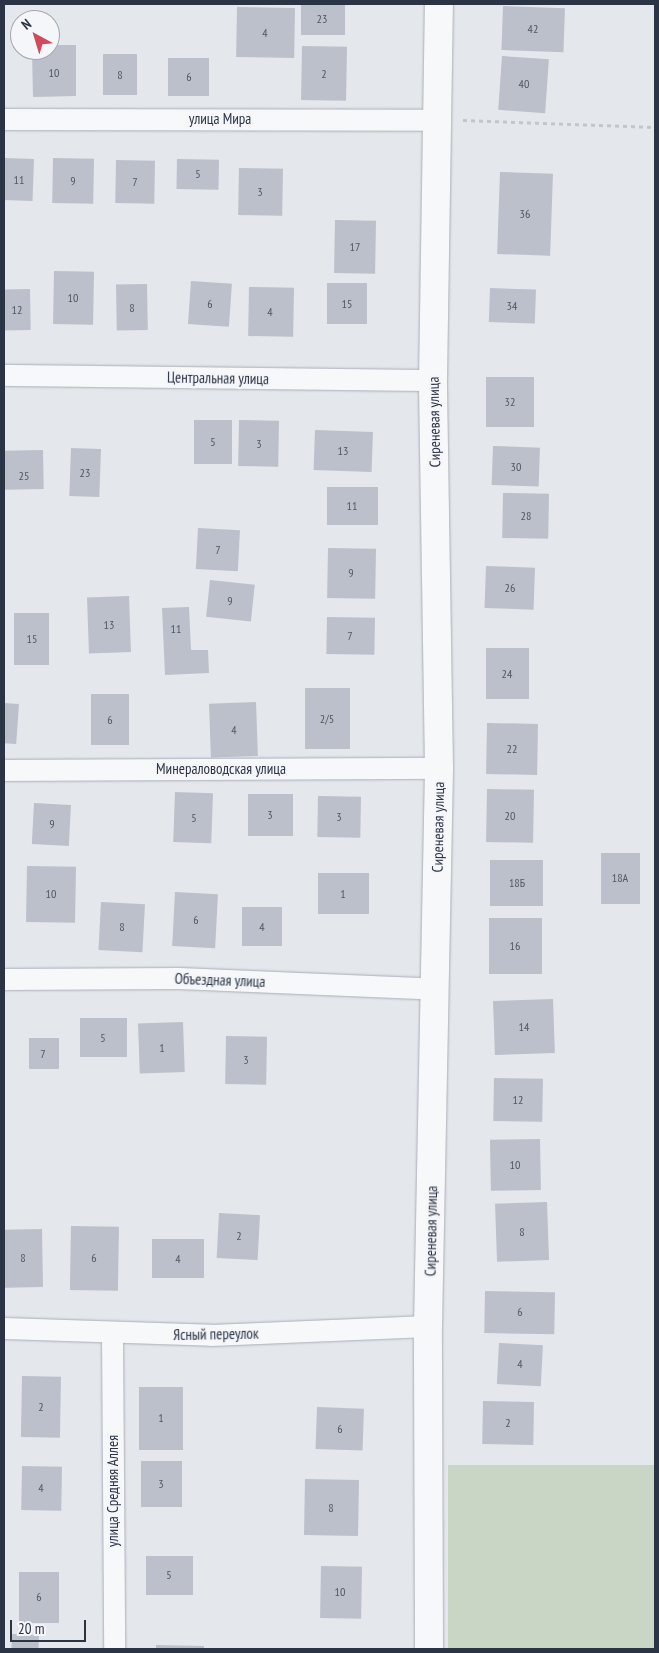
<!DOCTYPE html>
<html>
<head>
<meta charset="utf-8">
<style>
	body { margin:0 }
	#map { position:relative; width:659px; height:1653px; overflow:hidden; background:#e4e7ec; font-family:"PT Sans Narrow",sans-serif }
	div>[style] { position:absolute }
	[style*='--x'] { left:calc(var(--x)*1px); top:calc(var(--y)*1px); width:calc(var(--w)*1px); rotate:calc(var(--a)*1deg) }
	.green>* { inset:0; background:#c9d6c5; transform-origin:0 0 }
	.building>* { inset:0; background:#bbc0ca; transform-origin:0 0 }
	.path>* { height:3px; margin-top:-1.5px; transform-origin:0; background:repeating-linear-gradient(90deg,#c2c5cb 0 4px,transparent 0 8px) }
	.roads { filter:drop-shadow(0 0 1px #a9aeb7) drop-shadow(0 0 1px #a9aeb7) }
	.minor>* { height:21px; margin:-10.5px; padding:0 10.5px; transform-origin:10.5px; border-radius:10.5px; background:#f7f8fa }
	.tertiary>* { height:28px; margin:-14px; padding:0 14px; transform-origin:14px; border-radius:14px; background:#f7f8fa }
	span { translate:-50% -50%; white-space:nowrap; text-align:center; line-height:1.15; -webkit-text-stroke:4.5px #f4f6f9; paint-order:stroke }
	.number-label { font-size:12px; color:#4f5766 }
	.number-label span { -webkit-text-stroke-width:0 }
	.street-label { font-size:15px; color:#2b3445 }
	.frame { position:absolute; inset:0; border:5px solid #2b3445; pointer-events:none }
	.north { position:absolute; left:10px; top:10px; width:50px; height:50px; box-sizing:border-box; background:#f4f6f9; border:1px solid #a4a8b1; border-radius:50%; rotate:321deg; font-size:14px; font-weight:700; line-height:20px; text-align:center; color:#2b3445 }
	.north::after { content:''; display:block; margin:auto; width:18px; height:22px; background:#d1495b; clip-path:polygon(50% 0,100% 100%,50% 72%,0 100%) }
	.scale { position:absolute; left:10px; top:1620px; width:76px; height:22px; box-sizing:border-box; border:2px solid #2b3445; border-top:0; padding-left:6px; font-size:15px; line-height:18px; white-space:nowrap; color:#2b3445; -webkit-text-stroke:4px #f4f6f9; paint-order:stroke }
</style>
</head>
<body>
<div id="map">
	<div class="green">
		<i style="left:655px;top:1465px;width:184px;height:207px;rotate:90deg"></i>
	</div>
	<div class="building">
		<i style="left:301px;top:4px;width:44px;height:31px"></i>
		<i style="left:503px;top:6px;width:62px;height:44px;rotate:2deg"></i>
		<i style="left:237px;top:7px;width:58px;height:50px;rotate:1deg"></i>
		<i style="clip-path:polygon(50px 45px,76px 45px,76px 96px,33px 97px,32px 50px,50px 50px)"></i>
		<i style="left:302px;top:46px;width:45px;height:54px;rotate:1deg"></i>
		<i style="left:103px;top:54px;width:34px;height:41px"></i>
		<i style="left:502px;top:56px;width:47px;height:54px;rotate:4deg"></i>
		<i style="left:168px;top:58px;width:41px;height:38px"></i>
		<i style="left:4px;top:158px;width:30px;height:42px;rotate:2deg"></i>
		<i style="left:53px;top:158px;width:41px;height:45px;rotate:1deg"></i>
		<i style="left:177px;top:159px;width:42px;height:30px;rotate:1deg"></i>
		<i style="left:116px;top:160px;width:39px;height:43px;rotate:1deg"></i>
		<i style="left:239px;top:168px;width:44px;height:47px;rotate:1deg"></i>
		<i style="left:500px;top:172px;width:53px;height:82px;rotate:2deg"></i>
		<i style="left:335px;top:220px;width:41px;height:53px;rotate:1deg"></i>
		<i style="left:54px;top:271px;width:40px;height:53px;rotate:1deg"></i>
		<i style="left:191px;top:281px;width:41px;height:43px;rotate:4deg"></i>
		<i style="left:327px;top:283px;width:40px;height:41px"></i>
		<i style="left:147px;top:284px;width:46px;height:31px;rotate:89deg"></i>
		<i style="left:249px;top:287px;width:45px;height:49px;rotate:1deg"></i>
		<i style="left:490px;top:288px;width:46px;height:34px;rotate:2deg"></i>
		<i style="left:30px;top:289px;width:41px;height:26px;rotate:89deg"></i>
		<i style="left:534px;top:377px;width:50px;height:48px;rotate:90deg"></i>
		<i style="left:194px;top:420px;width:38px;height:44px"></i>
		<i style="left:239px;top:420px;width:40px;height:46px;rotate:1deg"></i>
		<i style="left:315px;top:430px;width:58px;height:40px;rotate:2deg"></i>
		<i style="left:493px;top:446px;width:47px;height:39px;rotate:2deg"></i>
		<i style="left:71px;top:448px;width:30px;height:48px;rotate:2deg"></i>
		<i style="left:43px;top:450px;width:39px;height:39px;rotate:89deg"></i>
		<i style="left:327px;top:487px;width:51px;height:38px"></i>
		<i style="left:503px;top:493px;width:46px;height:45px;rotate:1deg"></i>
		<i style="left:198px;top:528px;width:42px;height:41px;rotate:3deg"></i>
		<i style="left:328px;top:548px;width:48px;height:50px;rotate:1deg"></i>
		<i style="left:486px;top:566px;width:49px;height:42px;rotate:2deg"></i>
		<i style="left:210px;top:580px;width:45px;height:37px;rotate:6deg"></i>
		<i style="left:129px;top:596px;width:56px;height:42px;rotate:88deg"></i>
		<i style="clip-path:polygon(189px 607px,191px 650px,208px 650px,209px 673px,165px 675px,162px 608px)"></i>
		<i style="left:14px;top:613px;width:35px;height:52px"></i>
		<i style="left:327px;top:617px;width:48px;height:37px;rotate:1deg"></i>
		<i style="left:486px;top:648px;width:43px;height:51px"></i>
		<i style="left:305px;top:688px;width:45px;height:61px"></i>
		<i style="left:91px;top:694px;width:38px;height:51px"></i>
		<i style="left:256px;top:702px;width:54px;height:47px;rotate:88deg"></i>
		<i style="left:4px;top:703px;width:15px;height:40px;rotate:4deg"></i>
		<i style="left:487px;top:723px;width:51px;height:51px;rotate:1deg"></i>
		<i style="left:487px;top:789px;width:47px;height:53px;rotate:1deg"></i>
		<i style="left:175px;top:792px;width:38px;height:50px;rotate:2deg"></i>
		<i style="left:293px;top:794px;width:42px;height:45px;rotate:90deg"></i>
		<i style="left:318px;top:796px;width:43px;height:41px;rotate:1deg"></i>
		<i style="left:34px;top:803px;width:37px;height:41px;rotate:3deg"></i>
		<i style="left:601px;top:853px;width:39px;height:51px"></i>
		<i style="left:490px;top:860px;width:53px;height:46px"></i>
		<i style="left:27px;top:866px;width:49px;height:56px;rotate:1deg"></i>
		<i style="left:318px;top:873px;width:51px;height:41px"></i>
		<i style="left:175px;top:892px;width:43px;height:54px;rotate:3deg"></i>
		<i style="left:101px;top:902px;width:44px;height:48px;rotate:3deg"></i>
		<i style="left:242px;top:907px;width:40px;height:39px"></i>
		<i style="left:489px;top:918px;width:53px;height:56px"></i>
		<i style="left:553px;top:999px;width:54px;height:60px;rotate:88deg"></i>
		<i style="left:80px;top:1018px;width:47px;height:39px"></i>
		<i style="left:183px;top:1022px;width:50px;height:45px;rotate:88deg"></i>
		<i style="left:226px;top:1036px;width:41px;height:48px;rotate:1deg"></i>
		<i style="left:29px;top:1038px;width:30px;height:31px"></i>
		<i style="left:494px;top:1078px;width:49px;height:43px;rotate:1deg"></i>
		<i style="left:540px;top:1139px;width:51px;height:50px;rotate:89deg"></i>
		<i style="left:547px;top:1202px;width:58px;height:52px;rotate:88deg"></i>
		<i style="left:219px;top:1213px;width:41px;height:45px;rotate:3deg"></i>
		<i style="left:71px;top:1226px;width:48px;height:64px;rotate:1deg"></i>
		<i style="left:42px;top:1229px;width:58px;height:38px;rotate:89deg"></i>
		<i style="left:204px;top:1239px;width:39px;height:52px;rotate:90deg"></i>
		<i style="left:485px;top:1291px;width:70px;height:42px;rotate:1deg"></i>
		<i style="left:499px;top:1343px;width:44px;height:41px;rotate:3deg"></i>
		<i style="left:22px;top:1376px;width:39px;height:61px;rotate:1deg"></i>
		<i style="left:139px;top:1387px;width:44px;height:63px"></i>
		<i style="left:483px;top:1401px;width:51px;height:43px;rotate:1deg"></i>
		<i style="left:317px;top:1407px;width:47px;height:42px;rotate:2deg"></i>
		<i style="left:141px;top:1461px;width:41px;height:46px"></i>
		<i style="left:22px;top:1466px;width:40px;height:44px;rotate:1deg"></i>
		<i style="left:305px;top:1479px;width:54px;height:56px;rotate:1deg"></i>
		<i style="left:146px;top:1556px;width:47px;height:39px"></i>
		<i style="left:321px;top:1566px;width:41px;height:52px;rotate:1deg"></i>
		<i style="left:19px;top:1572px;width:40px;height:51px"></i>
		<i style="left:12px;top:1634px;width:27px;height:15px;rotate:2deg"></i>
		<i style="clip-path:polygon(156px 1645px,204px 1646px,204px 1649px,156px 1649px)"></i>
	</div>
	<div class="path">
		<i style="--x:463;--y:120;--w:192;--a:2.1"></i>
	</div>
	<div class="roads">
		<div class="minor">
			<i style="--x:4;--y:119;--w:433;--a:0.1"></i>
			<i style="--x:4;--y:375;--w:429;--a:0.7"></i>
			<i style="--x:4;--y:770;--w:435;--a:-0.3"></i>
			<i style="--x:4;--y:979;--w:175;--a:-0.3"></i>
			<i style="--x:179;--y:978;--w:258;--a:2.4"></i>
			<i style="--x:4;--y:1328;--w:207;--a:1.9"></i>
			<i style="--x:211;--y:1335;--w:217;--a:-2.4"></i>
			<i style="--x:112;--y:1333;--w:316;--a:89.6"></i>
		</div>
		<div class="tertiary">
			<i style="--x:429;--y:1649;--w:323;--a:-90.2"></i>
			<i style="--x:428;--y:1326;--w:558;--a:-88.87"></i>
			<i style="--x:439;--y:768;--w:388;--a:-90.9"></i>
			<i style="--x:433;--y:380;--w:376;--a:-89.1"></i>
		</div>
	</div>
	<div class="number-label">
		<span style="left:322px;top:19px">23</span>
		<span style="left:533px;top:29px">42</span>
		<span style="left:265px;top:33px">4</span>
		<span style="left:54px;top:73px">10</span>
		<span style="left:324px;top:74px">2</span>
		<span style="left:120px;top:75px">8</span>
		<span style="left:189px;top:77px">6</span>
		<span style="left:524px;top:84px">40</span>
		<span style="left:198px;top:174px">5</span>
		<span style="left:19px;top:180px">11</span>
		<span style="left:73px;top:181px">9</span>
		<span style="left:135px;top:182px">7</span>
		<span style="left:260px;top:192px">3</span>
		<span style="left:525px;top:214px">36</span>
		<span style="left:355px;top:247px">17</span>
		<span style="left:73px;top:298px">10</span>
		<span style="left:210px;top:304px">6</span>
		<span style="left:347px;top:304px">15</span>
		<span style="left:512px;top:306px">34</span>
		<span style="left:132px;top:308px">8</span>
		<span style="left:17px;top:310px">12</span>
		<span style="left:270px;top:312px">4</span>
		<span style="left:510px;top:402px">32</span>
		<span style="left:213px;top:442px">5</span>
		<span style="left:259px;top:444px">3</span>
		<span style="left:343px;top:451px">13</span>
		<span style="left:516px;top:467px">30</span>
		<span style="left:85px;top:473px">23</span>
		<span style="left:24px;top:476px">25</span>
		<span style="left:352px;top:506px">11</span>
		<span style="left:526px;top:516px">28</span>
		<span style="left:218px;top:550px">7</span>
		<span style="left:351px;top:573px">9</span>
		<span style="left:510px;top:588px">26</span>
		<span style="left:230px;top:601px">9</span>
		<span style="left:109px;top:625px">13</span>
		<span style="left:176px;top:629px">11</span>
		<span style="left:350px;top:636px">7</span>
		<span style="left:32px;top:639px">15</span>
		<span style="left:507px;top:674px">24</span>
		<span style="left:327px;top:719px">2/5</span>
		<span style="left:110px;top:720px">6</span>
		<span style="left:234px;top:730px">4</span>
		<span style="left:512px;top:749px">22</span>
		<span style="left:270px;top:815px">3</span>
		<span style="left:510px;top:816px">20</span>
		<span style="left:339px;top:817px">3</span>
		<span style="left:194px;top:818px">5</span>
		<span style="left:52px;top:824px">9</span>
		<span style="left:620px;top:878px">18А</span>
		<span style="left:517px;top:883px">18Б</span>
		<span style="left:51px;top:894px">10</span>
		<span style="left:343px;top:894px">1</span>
		<span style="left:196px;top:920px">6</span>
		<span style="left:122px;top:927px">8</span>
		<span style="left:262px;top:927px">4</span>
		<span style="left:515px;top:946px">16</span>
		<span style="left:524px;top:1027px">14</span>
		<span style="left:103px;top:1038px">5</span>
		<span style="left:162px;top:1048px">1</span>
		<span style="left:43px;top:1054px">7</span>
		<span style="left:246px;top:1060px">3</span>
		<span style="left:518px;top:1100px">12</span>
		<span style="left:515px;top:1165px">10</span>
		<span style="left:522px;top:1232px">8</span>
		<span style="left:239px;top:1236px">2</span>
		<span style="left:23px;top:1258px">8</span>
		<span style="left:94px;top:1258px">6</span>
		<span style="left:178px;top:1259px">4</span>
		<span style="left:520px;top:1312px">6</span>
		<span style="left:520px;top:1364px">4</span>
		<span style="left:41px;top:1407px">2</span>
		<span style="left:161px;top:1418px">1</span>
		<span style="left:508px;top:1423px">2</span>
		<span style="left:340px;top:1429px">6</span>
		<span style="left:161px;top:1484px">3</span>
		<span style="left:41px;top:1488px">4</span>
		<span style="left:331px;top:1508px">8</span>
		<span style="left:169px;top:1575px">5</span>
		<span style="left:340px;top:1592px">10</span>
		<span style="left:39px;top:1597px">6</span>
	</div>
	<div class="street-label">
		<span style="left:220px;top:119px">улица Мира</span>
		<span style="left:218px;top:378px;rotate:1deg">Центральная улица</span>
		<span style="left:434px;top:422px;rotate:-91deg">Сиреневая улица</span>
		<span style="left:221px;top:769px">Минераловодская улица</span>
		<span style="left:438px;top:827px;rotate:-89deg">Сиреневая улица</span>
		<span style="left:220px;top:980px;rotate:2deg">Объездная улица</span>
		<span style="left:431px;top:1231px;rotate:-89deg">Сиреневая улица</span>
		<span style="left:216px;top:1334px;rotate:-1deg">Ясный переулок</span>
		<span style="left:113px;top:1491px;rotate:-90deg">улица Средняя Аллея</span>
	</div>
	<div class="frame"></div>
	<div class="north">N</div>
	<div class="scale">20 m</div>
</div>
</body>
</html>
